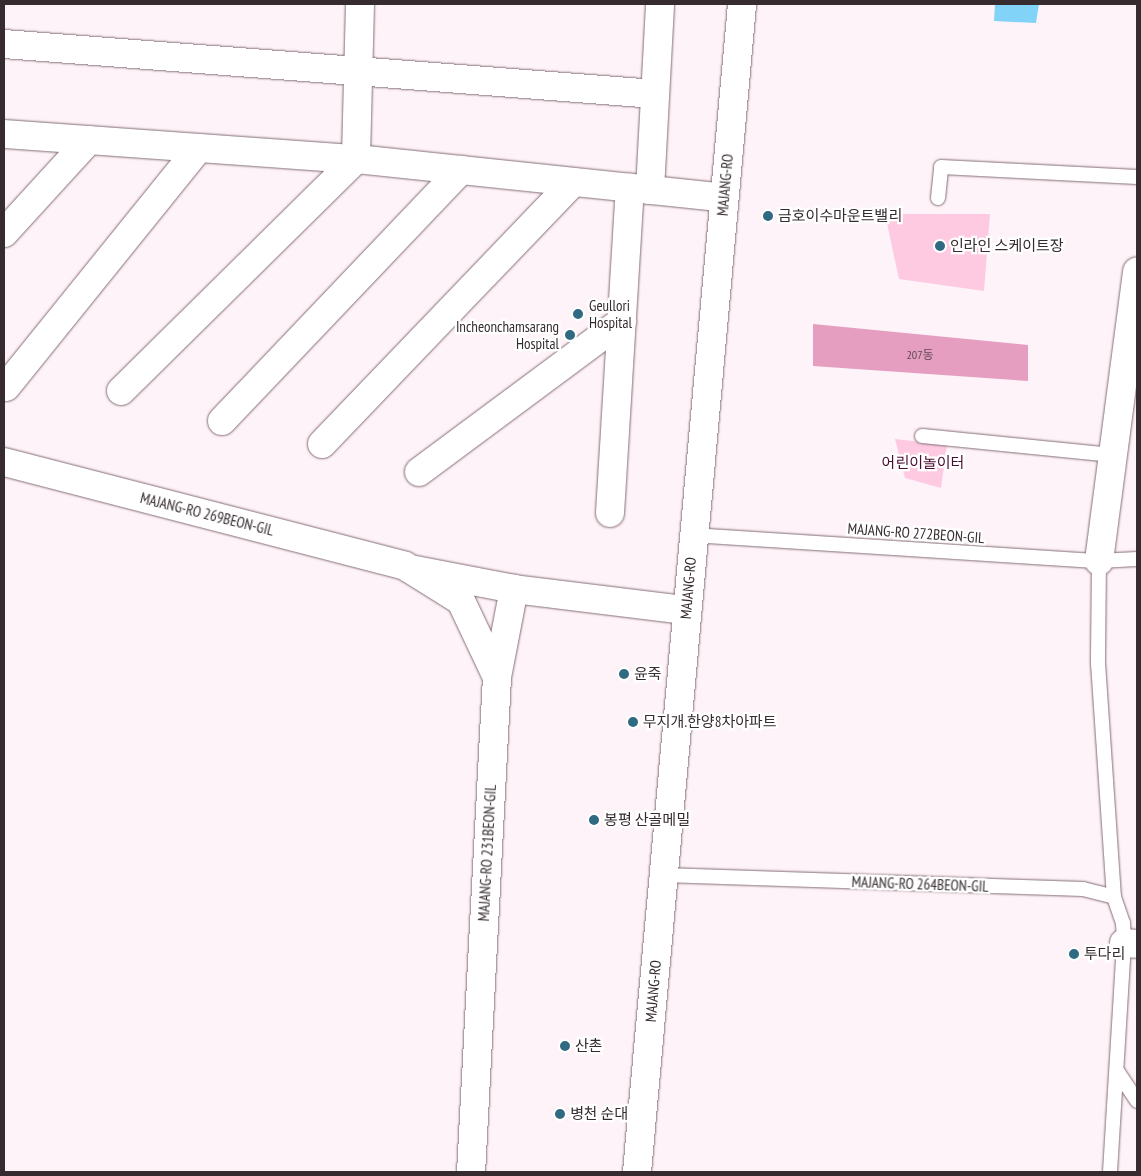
<!DOCTYPE html>
<html>
<head>
<meta charset="utf-8">
<style>
	body { margin:0 }
	#map { position:relative; width:1141px; height:1176px; overflow:hidden; background:#fef3f8; font-family:"PT Sans Narrow","Noto Sans KR",sans-serif }
	div>[style] { position:absolute }
	[style*='--x'] { left:calc(var(--x)*1px); top:calc(var(--y)*1px); width:calc(var(--w)*1px); rotate:calc(var(--a)*1deg) }
	.green>* { inset:0; background:#fecae2 }
	.water>* { inset:0; background:#81d4f8 }
	.building>* { inset:0; background:#e59ec0 }
	.roads { filter:drop-shadow(0 0 1px #846d78) drop-shadow(0 0 1px #846d78) }
	.service>* { height:14px; margin:-7px; padding:0 7px; transform-origin:7px; border-radius:7px; background:#fff }
	.minor>* { height:28px; margin:-14px; padding:0 14px; transform-origin:14px; border-radius:14px; background:#fff }
	.secondary>* { height:28px; margin:-14px; padding:0 14px; transform-origin:14px; border-radius:14px; background:#fff }
	.dots>* { width:14px; height:14px; translate:-50% -50%; box-sizing:border-box; border:2px solid #fff; border-radius:50% }
	span { translate:-50% -50%; white-space:nowrap; text-align:center; line-height:1.15; -webkit-text-stroke:4.5px #fff; paint-order:stroke }
	.number-label { font-size:12px; color:#624854 }
	.number-label span { -webkit-text-stroke-width:0 }
	.street-label { font-size:15px; color:#362c30 }
	.poi-label { font-size:15px; color:#362c30 }
	.left { translate:0 -50%; text-align:left }
	.right { translate:-100% -50%; text-align:right }
	.park-label { font-size:15px; color:#4b0d32 }
	.frame { position:absolute; inset:0; border:5px solid #362c30; pointer-events:none }
</style>
</head>
<body>
<div id="map">
	<div class="green">
		<i style="clip-path:polygon(885px 214px,990px 214px,984px 291px,899px 279px)"></i>
		<i style="clip-path:polygon(895px 439px,947px 445px,941px 488px,905px 478px)"></i>
	</div>
	<div class="water">
		<i style="clip-path:polygon(995px 4px,1039px 4px,1036px 23px,994px 21px)"></i>
	</div>
	<div class="building">
		<i style="clip-path:polygon(813px 324px,1028px 345px,1028px 381px,813px 366px)"></i>
	</div>
	<div class="roads">
		<div class="service">
			<i style="--x:938;--y:198;--w:31;--a:-84"></i>
			<i style="--x:941;--y:167;--w:196;--a:2.9"></i>
			<i style="--x:922;--y:436;--w:192;--a:5.7"></i>
			<i style="--x:692;--y:535;--w:408;--a:3.7"></i>
			<i style="--x:1099;--y:561;--w:38;--a:-3"></i>
			<i style="--x:1099;--y:561;--w:102;--a:90.6"></i>
			<i style="--x:1098;--y:663;--w:235;--a:86.1"></i>
			<i style="--x:663;--y:875;--w:420;--a:1.9"></i>
			<i style="--x:1083;--y:889;--w:32;--a:14"></i>
			<i style="--x:1114;--y:897;--w:28;--a:71"></i>
			<i style="--x:1123;--y:923;--w:20;--a:87"></i>
			<i style="--x:1124;--y:943;--w:229;--a:93.5"></i>
			<i style="--x:1117;--y:1071;--w:36;--a:56"></i>
		</div>
		<div class="minor">
			<i style="--x:360;--y:4;--w:155;--a:91.5"></i>
			<i style="--x:356;--y:159;--w:370;--a:6"></i>
			<i style="--x:4;--y:44;--w:653;--a:4.39"></i>
			<i style="--x:4;--y:134;--w:353;--a:4.1"></i>
			<i style="--x:650;--y:190;--w:186;--a:-86.9"></i>
			<i style="--x:4;--y:233;--w:126;--a:-47.6"></i>
			<i style="--x:6;--y:387;--w:307;--a:-51.1"></i>
			<i style="--x:121;--y:391;--w:330;--a:-44.6"></i>
			<i style="--x:222;--y:421;--w:347;--a:-46.4"></i>
			<i style="--x:322;--y:444;--w:363;--a:-46.2"></i>
			<i style="--x:4;--y:462;--w:414;--a:14.5"></i>
			<i style="--x:405;--y:566;--w:66;--a:32"></i>
			<i style="--x:461;--y:601;--w:84;--a:64.7"></i>
			<i style="--x:497;--y:677;--w:496;--a:93"></i>
			<i style="--x:419;--y:472;--w:253;--a:-36.6"></i>
			<i style="--x:610;--y:513;--w:326;--a:-86.5"></i>
			<i style="--x:1099;--y:561;--w:292;--a:-82.5"></i>
			<i style="--x:497;--y:677;--w:90;--a:-79.1"></i>
			<i style="--x:1124;--y:943;--w:13;--a:4"></i>
		</div>
		<div class="secondary">
			<i style="--x:410;--y:569;--w:106;--a:10.9"></i>
			<i style="--x:514;--y:589;--w:173;--a:7"></i>
			<i style="--x:637;--y:1172;--w:1173;--a:-84.86"></i>
		</div>
	</div>
	<div class="dots">
		<i style="left:768px;top:216px;background:#2f6a82"></i>
		<i style="left:940px;top:246px;background:#2f6a82"></i>
		<i style="left:578px;top:314px;background:#2f6a82"></i>
		<i style="left:570px;top:335px;background:#2f6a82"></i>
		<i style="left:624px;top:674px;background:#2f6a82"></i>
		<i style="left:633px;top:722px;background:#2f6a82"></i>
		<i style="left:594px;top:820px;background:#2f6a82"></i>
		<i style="left:1074px;top:954px;background:#2f6a82"></i>
		<i style="left:565px;top:1046px;background:#2f6a82"></i>
		<i style="left:560px;top:1114px;background:#2f6a82"></i>
	</div>
	<div class="number-label">
		<span style="left:920px;top:355px">207동</span>
	</div>
	<div class="street-label">
		<span style="left:725px;top:185px;rotate:-85deg">MAJANG-RO</span>
		<span style="left:207px;top:514px;rotate:14deg">MAJANG-RO 269BEON-GIL</span>
		<span style="left:916px;top:533px;rotate:4deg">MAJANG-RO 272BEON-GIL</span>
		<span style="left:688px;top:588px;rotate:-85deg">MAJANG-RO</span>
		<span style="left:487px;top:853px;rotate:-87deg">MAJANG-RO 231BEON-GIL</span>
		<span style="left:920px;top:884px;rotate:2deg">MAJANG-RO 264BEON-GIL</span>
		<span style="left:653px;top:991px;rotate:-85deg">MAJANG-RO</span>
	</div>
	<div class="poi-label">
		<span class="left" style="left:778px;top:216px">금호이수마운트밸리</span>
		<span class="left" style="left:950px;top:246px">인라인 스케이트장</span>
		<span class="left" style="left:589px;top:314px">Geullori<br>Hospital</span>
		<span class="right" style="left:559px;top:335px">Incheonchamsarang<br>Hospital</span>
		<span class="left" style="left:634px;top:674px">윤죽</span>
		<span class="left" style="left:643px;top:722px">무지개.한양8차아파트</span>
		<span class="left" style="left:604px;top:820px">봉평 산골메밀</span>
		<span class="left" style="left:1084px;top:954px">투다리</span>
		<span class="left" style="left:575px;top:1046px">산촌</span>
		<span class="left" style="left:570px;top:1114px">병천 순대</span>
	</div>
	<div class="park-label">
		<span style="left:923px;top:463px">어린이놀이터</span>
	</div>
	<div class="frame"></div>
</div>
</body>
</html>
